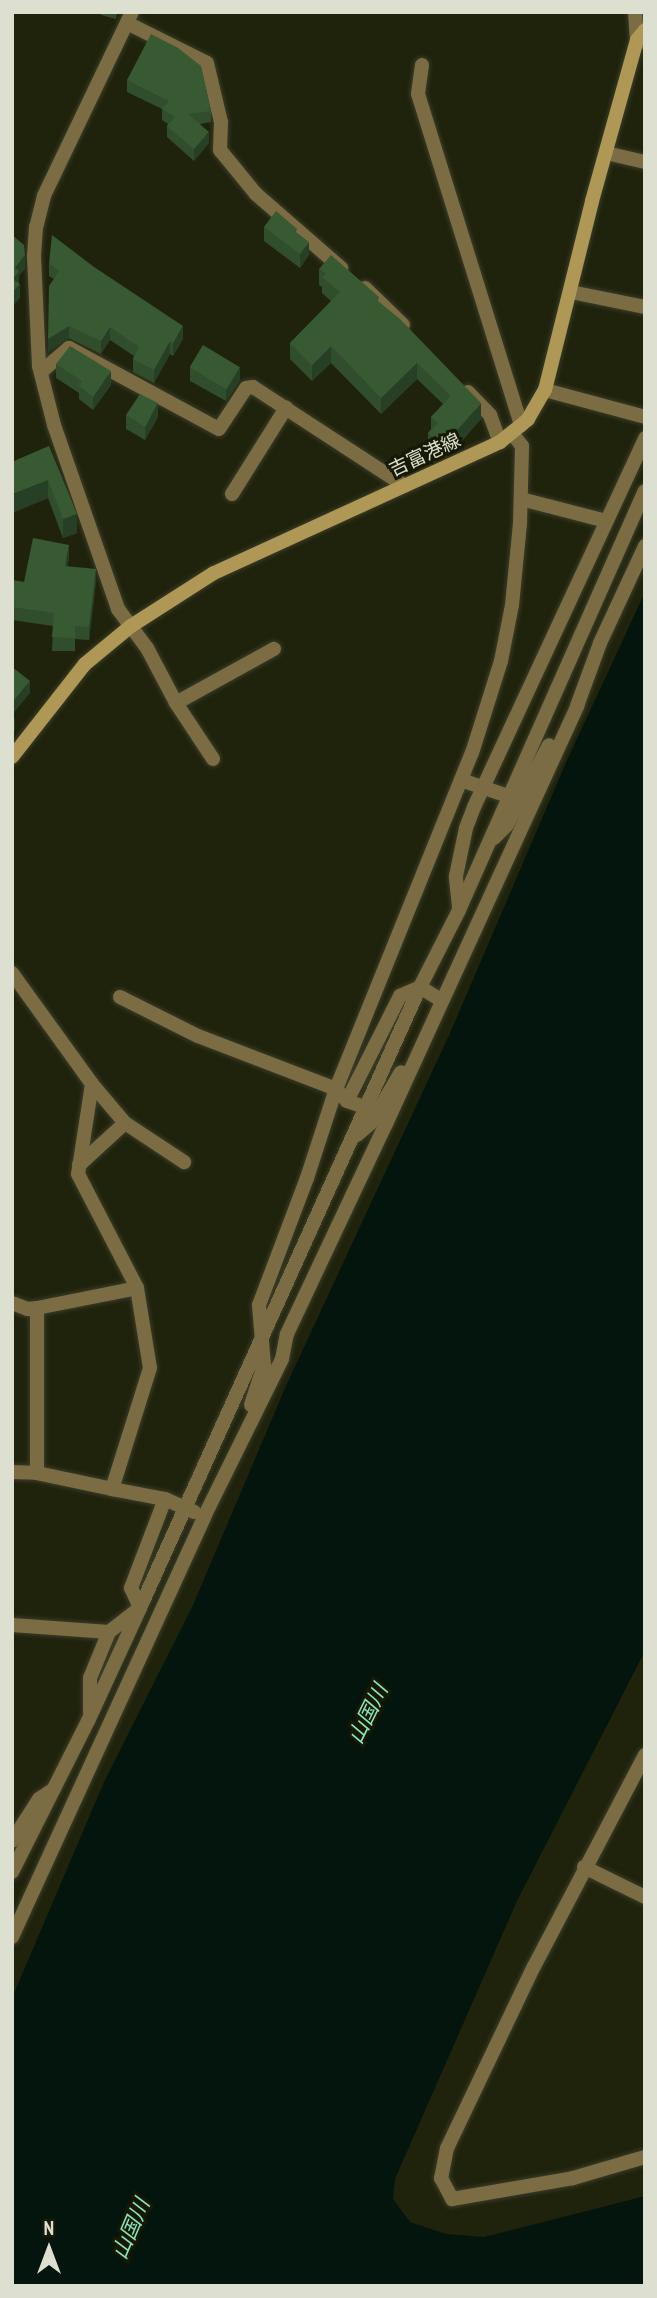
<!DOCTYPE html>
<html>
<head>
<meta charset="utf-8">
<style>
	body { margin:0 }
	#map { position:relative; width:657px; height:2298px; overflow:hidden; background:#20230c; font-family:"PT Sans Narrow","Noto Sans JP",sans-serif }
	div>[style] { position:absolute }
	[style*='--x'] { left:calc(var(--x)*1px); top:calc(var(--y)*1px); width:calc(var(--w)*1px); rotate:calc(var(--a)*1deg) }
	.water>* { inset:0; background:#04150e }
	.roads { filter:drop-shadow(0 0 2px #3a3d28) drop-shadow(0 0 2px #3a3d28) }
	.minor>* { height:14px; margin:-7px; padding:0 7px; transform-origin:7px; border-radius:7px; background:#7b6c44 }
	.secondary>* { height:14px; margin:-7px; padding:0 7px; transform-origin:7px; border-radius:7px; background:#af9755 }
	.wall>* { inset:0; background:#304d2c }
	.shaded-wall>* { inset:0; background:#273f24 }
	.building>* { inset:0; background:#385a33; transform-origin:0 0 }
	span { translate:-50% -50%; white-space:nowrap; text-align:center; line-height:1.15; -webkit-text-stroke:6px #171904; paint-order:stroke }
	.street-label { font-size:19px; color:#dde0d1 }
	.water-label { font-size:21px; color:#8ae5c1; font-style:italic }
	.frame { position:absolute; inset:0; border:14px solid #dde0d1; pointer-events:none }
	.north { position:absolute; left:14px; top:2214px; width:70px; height:70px; -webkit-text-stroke:5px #171904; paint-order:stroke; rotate:0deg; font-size:19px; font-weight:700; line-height:28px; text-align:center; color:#dde0d1 }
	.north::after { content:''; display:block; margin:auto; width:24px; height:32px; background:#dde0d1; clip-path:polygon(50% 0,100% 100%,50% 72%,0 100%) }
</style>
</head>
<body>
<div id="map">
	<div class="water">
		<i style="clip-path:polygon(645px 592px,645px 1651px,517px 1901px,395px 2179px,393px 2199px,410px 2222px,446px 2234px,484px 2237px,645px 2196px,645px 2286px,12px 2286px,12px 1998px,104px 1782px,193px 1605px,285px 1388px,450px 1033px,565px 765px)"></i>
	</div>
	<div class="roads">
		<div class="minor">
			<i style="--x:132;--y:12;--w:204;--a:115.6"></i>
			<i style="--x:44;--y:196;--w:32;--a:104"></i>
			<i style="--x:36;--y:227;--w:29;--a:94"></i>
			<i style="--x:34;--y:256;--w:110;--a:87.4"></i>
			<i style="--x:39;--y:366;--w:61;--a:75.7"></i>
			<i style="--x:54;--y:425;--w:195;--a:70.8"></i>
			<i style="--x:118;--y:609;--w:49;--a:53.4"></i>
			<i style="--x:147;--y:648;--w:62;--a:62.2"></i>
			<i style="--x:176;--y:703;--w:67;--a:56.5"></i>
			<i style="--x:635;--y:12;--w:28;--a:86"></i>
			<i style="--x:637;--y:40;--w:8;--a:14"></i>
			<i style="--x:127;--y:23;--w:89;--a:26.6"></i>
			<i style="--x:207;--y:63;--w:61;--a:76.7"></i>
			<i style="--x:221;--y:122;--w:28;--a:92"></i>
			<i style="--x:220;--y:150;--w:57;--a:50.7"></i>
			<i style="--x:256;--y:194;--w:113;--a:41"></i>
			<i style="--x:422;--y:65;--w:29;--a:98"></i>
			<i style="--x:418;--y:94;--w:347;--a:72.7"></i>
			<i style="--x:606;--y:153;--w:40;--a:13"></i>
			<i style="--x:365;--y:288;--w:53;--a:44.2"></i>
			<i style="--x:571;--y:292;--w:76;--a:11.5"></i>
			<i style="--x:41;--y:372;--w:37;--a:-41"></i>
			<i style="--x:69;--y:348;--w:170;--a:28.4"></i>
			<i style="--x:219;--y:429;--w:49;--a:-56.6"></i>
			<i style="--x:246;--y:388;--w:7;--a:-8"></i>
			<i style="--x:253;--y:387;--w:181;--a:33.1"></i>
			<i style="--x:545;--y:390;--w:104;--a:15.1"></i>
			<i style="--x:468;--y:392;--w:32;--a:46"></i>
			<i style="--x:490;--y:415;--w:29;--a:70"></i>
			<i style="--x:232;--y:494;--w:102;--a:-57.9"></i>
			<i style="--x:521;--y:499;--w:88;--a:14.5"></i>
			<i style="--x:176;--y:703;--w:112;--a:-28.9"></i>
			<i style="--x:461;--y:780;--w:50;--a:18.8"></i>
			<i style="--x:494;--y:838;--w:18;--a:-45"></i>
			<i style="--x:507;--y:825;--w:90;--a:-62.3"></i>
			<i style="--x:459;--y:907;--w:31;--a:-96"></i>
			<i style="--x:456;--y:876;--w:49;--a:-78.2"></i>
			<i style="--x:466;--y:828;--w:22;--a:-69"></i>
			<i style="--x:474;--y:807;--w:407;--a:-65.1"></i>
			<i style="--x:12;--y:973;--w:137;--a:54.2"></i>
			<i style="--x:92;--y:1084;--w:51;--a:49.8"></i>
			<i style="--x:125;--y:1123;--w:71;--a:33.5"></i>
			<i style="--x:120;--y:997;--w:87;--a:26.6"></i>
			<i style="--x:198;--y:1036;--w:148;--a:21"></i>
			<i style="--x:336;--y:1089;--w:16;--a:47"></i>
			<i style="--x:347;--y:1101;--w:21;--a:19"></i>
			<i style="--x:92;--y:1084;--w:91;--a:98.8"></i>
			<i style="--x:78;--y:1174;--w:128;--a:62.6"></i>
			<i style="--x:137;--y:1288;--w:81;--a:80.8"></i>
			<i style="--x:150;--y:1368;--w:127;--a:107.4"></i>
			<i style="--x:112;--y:1489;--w:54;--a:10.7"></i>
			<i style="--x:165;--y:1499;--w:32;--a:24"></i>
			<i style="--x:347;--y:1101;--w:118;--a:-63.2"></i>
			<i style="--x:400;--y:996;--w:22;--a:-24"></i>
			<i style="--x:420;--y:987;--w:25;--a:32"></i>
			<i style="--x:357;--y:1135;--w:18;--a:-41"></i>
			<i style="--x:371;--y:1123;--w:59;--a:-59.5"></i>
			<i style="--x:79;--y:1165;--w:62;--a:-42.4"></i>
			<i style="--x:12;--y:1303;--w:17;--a:21"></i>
			<i style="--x:28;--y:1309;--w:9;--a:-6"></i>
			<i style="--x:37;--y:1308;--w:102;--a:-11.3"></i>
			<i style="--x:37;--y:1308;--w:165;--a:90"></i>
			<i style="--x:251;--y:1405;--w:42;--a:-72"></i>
			<i style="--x:264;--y:1365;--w:60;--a:-94.8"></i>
			<i style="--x:259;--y:1305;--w:136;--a:-69.3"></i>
			<i style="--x:307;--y:1178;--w:94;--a:-72"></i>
			<i style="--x:336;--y:1089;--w:362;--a:-68"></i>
			<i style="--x:472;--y:753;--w:96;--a:-72.5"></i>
			<i style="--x:501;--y:661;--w:57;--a:-78.9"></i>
			<i style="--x:512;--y:605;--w:81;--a:-84.4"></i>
			<i style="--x:520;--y:524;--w:78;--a:-88.5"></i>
			<i style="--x:522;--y:446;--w:16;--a:-128"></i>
			<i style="--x:12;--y:1472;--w:25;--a:2"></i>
			<i style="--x:37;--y:1473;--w:77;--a:12"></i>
			<i style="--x:12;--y:1625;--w:97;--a:4.1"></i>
			<i style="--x:90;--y:1712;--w:34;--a:-90"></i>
			<i style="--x:90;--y:1678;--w:50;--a:-67.6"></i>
			<i style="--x:109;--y:1632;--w:39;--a:-38"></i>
			<i style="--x:140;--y:1608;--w:22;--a:-114"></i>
			<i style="--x:131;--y:1588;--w:95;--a:-69.1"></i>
			<i style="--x:645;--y:1755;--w:238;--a:117.7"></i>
			<i style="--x:534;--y:1966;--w:202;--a:115.5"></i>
			<i style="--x:447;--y:2148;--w:31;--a:101"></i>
			<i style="--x:441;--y:2178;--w:24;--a:62"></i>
			<i style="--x:452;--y:2199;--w:123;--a:-9.8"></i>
			<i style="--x:573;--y:2178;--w:75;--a:-16.3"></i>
			<i style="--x:12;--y:1841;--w:50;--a:-57.3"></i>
			<i style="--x:39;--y:1799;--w:18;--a:-34"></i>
			<i style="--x:584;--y:1867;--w:68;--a:26.2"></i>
			<i style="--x:12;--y:1872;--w:171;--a:-63.3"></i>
			<i style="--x:89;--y:1719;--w:122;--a:-65.3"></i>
			<i style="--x:140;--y:1608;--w:681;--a:-65.73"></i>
			<i style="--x:420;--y:987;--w:86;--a:-63.1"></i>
			<i style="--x:459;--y:910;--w:458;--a:-66.1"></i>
			<i style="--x:12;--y:1937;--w:462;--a:-65.4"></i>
			<i style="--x:204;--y:1517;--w:176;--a:-63.7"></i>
			<i style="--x:282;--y:1359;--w:25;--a:-79"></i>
			<i style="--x:287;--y:1334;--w:232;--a:-64.8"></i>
			<i style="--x:386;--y:1124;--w:460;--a:-65.4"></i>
			<i style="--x:577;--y:706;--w:67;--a:-69.9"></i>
			<i style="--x:600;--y:643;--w:107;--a:-65.1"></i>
		</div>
		<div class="secondary">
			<i style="--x:12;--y:757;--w:118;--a:-51.9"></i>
			<i style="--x:85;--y:664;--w:60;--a:-39.6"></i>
			<i style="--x:131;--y:626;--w:98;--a:-32.6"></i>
			<i style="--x:214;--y:573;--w:315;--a:-24.6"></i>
			<i style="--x:500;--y:442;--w:36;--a:-39"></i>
			<i style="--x:528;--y:419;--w:34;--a:-60"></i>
			<i style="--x:545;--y:390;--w:195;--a:-76"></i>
			<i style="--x:592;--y:201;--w:167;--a:-74.4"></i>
			<i style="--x:637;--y:40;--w:13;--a:-51"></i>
		</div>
	</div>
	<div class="wall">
		<i style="clip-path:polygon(101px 12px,117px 12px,116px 19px,101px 15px)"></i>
		<i style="clip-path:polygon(127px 80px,211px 111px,211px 122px,200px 124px,209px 143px,194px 161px,167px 137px,167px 126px,168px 124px,162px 120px,162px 109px,127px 92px)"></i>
		<i style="clip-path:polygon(264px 227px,309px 255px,300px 268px,264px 241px)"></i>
		<i style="clip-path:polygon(49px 263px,183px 339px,173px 356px,170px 354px,154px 383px,133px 372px,133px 359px,134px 356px,110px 340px,101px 354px,69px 338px,48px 352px,54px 279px,49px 276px)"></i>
		<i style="clip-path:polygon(319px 269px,379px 302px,481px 419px,452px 452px,448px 449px,439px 459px,428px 449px,428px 433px,431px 429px,431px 417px,443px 404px,417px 379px,381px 414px,331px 363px,312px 381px,290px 359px,290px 343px,331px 301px,322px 293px,322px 287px,319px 285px)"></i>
		<i style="clip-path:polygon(56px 364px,111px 385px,93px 410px,79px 399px,79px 393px,56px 378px)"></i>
		<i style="clip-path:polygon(190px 367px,240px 380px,226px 401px,190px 381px)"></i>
		<i style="clip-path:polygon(126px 415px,158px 417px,145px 440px,126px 429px)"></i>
		<i style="clip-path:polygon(49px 446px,77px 533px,63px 538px,48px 498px,12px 513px,12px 462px)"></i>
		<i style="clip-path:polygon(69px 558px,67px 566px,96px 582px,89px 640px,75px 639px,75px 651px,52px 651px,53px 626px,12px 620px,12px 580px,24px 582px)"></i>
	</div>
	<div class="shaded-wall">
		<i style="clip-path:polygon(209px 132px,209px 143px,194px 161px,194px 149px)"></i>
		<i style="clip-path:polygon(309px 242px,309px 255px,300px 268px,300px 254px)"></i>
		<i style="clip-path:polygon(25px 255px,25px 269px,19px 276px,19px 285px,13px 279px,15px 268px)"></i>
		<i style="clip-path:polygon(20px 284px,20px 298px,12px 307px,12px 293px)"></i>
		<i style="clip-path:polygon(69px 326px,69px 338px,48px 352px,48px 339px)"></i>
		<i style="clip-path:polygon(183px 326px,183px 339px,173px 356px,173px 343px)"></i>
		<i style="clip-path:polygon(110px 327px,110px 340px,101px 354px,101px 341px)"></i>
		<i style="clip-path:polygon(170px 341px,170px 354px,154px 383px,154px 370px)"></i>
		<i style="clip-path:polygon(331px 346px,331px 363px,312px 381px,312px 365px)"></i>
		<i style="clip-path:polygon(417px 363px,417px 379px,381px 414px,381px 398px)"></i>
		<i style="clip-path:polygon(240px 367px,240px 380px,226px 401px,226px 388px)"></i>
		<i style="clip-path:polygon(111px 371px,111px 385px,93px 410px,93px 397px)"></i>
		<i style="clip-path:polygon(158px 403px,158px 417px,145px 440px,145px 427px)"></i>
		<i style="clip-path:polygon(481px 403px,481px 419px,452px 452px,452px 436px)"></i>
		<i style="clip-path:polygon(448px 432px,448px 449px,439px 459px,439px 443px)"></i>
		<i style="clip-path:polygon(48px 480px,48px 498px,12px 513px,12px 494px)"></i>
		<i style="clip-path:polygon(77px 514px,77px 533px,63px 538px,63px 519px)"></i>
		<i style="clip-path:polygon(69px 545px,69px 558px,65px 579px,65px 566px)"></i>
		<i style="clip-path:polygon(96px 569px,96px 582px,89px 640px,89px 627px)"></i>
		<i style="clip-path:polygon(30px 681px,30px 693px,12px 715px,12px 703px)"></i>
		<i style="clip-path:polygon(15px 718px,15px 730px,12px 733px,12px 721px)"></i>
	</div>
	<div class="building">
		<i style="clip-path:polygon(151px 34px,178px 48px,201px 66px,211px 111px,188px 114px,209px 132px,194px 149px,167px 126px,175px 117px,162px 109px,169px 101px,127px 80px)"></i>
		<i style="clip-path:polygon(276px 211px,297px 229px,296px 232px,309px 242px,300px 254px,264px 227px)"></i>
		<i style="clip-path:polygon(12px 235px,24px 245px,25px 255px,15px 268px,19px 271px,13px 279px,20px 284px,12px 293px)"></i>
		<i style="clip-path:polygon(52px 235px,94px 267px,183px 326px,173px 343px,170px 341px,154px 370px,133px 359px,139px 347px,110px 327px,101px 341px,69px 326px,48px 339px,49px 286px,59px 271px,49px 263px)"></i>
		<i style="clip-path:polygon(331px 255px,379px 297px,378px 301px,400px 319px,481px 403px,452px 436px,448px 432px,439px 443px,428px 433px,438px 423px,431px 417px,451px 396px,417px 363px,381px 398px,331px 346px,312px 365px,290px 343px,340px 292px,322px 277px,326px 274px,319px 269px)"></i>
		<i style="left:203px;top:345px;width:43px;height:26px;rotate:31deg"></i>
		<i style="clip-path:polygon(70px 346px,111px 371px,93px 397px,79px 386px,82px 381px,56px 364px)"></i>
		<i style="clip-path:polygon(140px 394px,158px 403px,145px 427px,126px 415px)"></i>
		<i style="clip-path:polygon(49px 446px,77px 514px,63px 519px,48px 480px,12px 494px,12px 462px)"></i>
		<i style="clip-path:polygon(33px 538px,69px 545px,65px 566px,96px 569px,89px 627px,75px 626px,75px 638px,52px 637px,54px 613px,12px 607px,12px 580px,24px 582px)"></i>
		<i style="clip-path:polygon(12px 667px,30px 681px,12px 703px)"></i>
	</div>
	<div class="street-label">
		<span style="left:425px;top:455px;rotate:-25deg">吉富港線</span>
	</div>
	<div class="water-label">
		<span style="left:368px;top:1714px;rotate:-64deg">山国川</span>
		<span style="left:131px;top:2229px;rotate:-67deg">山国川</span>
	</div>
	<div class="frame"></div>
	<div class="north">N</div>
</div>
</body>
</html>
